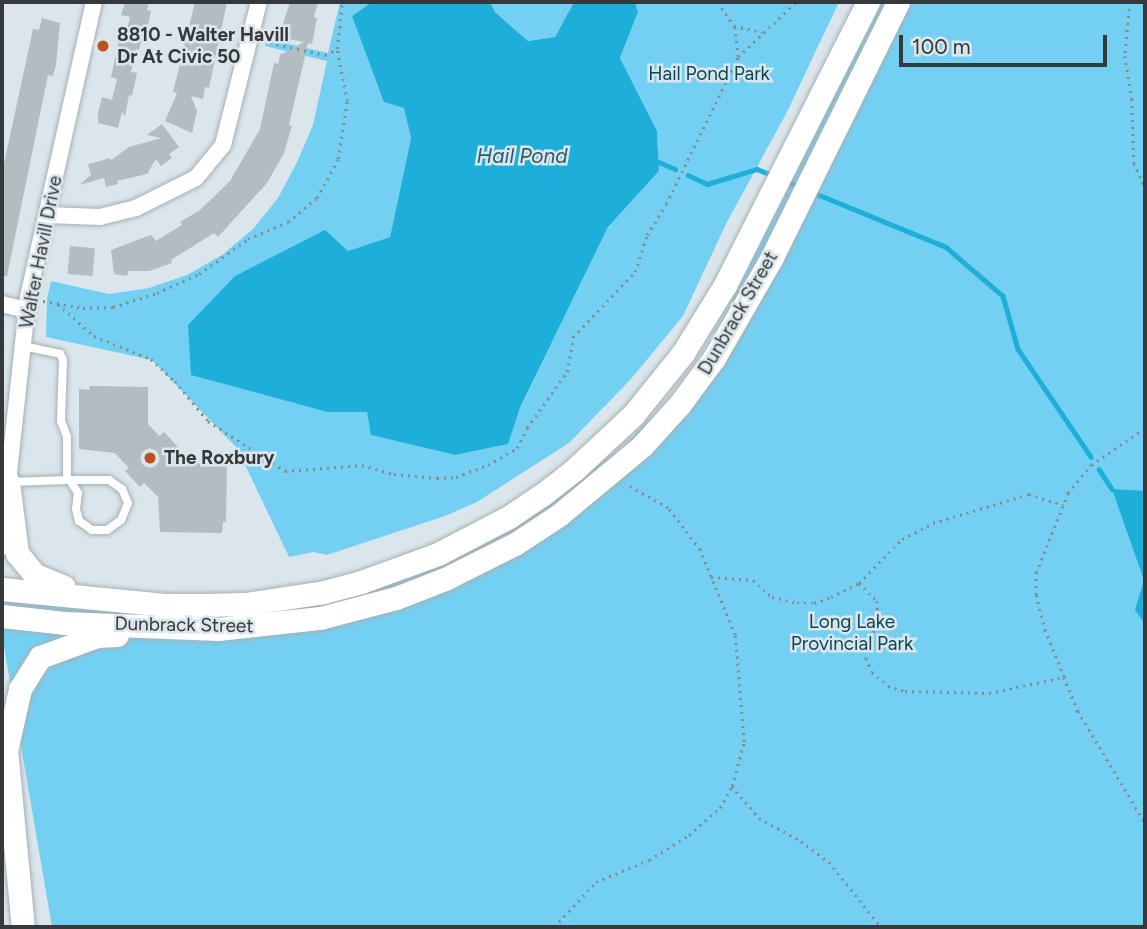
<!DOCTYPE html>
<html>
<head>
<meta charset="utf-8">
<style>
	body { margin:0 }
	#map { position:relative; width:1147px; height:929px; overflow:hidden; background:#dae6eb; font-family:Figtree,sans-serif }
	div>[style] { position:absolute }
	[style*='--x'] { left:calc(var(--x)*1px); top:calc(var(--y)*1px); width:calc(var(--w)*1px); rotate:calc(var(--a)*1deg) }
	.green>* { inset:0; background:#74d0f2 }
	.water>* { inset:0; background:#1dafda }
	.stream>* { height:4.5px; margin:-2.25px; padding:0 2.25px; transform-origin:2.25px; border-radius:2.25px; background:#1dafda }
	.building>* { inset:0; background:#b2bdc2; transform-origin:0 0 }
	.path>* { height:2.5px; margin-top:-1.25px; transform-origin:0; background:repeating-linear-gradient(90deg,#848c8f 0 2px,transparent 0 7px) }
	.roads { filter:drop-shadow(0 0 2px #a5b0b5) drop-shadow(0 0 2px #a5b0b5) }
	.lane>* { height:8px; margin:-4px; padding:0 4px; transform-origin:4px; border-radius:4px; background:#fff }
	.street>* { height:16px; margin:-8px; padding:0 8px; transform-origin:8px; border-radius:8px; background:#fff }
	.secondary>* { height:23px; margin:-11.5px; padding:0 11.5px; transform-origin:11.5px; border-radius:11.5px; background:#fff }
	.dots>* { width:19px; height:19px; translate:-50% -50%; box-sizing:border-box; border:4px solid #dae6eb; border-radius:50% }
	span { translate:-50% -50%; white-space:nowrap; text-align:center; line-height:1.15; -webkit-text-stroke:5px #dae6eb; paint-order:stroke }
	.poi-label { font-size:19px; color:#35393b; font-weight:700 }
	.left { translate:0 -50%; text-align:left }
	.park-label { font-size:19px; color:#0d4557 }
	.street-label { font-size:19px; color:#35393b }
	.water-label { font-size:21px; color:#285c6e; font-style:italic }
	.frame { position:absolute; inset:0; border:4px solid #35393b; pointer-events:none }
	.scale { position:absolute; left:899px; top:35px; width:208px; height:32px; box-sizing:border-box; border:4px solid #35393b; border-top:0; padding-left:9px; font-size:21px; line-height:24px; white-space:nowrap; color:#35393b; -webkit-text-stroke:5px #dae6eb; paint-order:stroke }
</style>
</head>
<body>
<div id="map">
	<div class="green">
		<i style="clip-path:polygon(340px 2px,372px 2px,352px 16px,404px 108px,411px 138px,390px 237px,348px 251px,328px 412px,367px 412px,372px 435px,455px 455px,507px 444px,520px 409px,608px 227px,659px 171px,657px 131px,620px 58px,638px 12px,635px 2px,839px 2px,787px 112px,727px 222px,683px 316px,631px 379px,569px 443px,477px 502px,445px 516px,327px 555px,314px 552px,289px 557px,237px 448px,152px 360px,46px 337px,47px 299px,51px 281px,109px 294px,149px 288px,187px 275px,222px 255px,253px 229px,278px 198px,297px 162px,313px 125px,327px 61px,265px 46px,267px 39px,328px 53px)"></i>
		<i style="clip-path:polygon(490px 2px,574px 2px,555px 37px,528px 41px,495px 12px)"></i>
		<i style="clip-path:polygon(880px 2px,1145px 2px,1145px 927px,52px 927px,2px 635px,2px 598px,319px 596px,549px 499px,620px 450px,681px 388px,712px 341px)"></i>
	</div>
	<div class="water">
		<i style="clip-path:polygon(372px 2px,490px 2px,495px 12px,528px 41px,555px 37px,574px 2px,635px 2px,638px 12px,620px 58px,657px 131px,659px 171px,608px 227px,520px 408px,508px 444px,455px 455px,371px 435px,367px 412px,328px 412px,191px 375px,188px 325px,235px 276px,325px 230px,348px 251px,390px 237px,411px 138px,404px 108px,384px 102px,352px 16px)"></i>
		<i style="clip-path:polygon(1112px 489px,1145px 491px,1145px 624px,1135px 610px,1144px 580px)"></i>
	</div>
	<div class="stream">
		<i style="--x:657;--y:161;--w:20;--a:24"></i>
		<i style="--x:688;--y:175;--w:21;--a:25"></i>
		<i style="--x:707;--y:184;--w:52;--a:-16.7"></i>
		<i style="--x:757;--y:169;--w:11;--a:22"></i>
		<i style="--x:790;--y:183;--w:4;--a:14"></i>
		<i style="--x:817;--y:194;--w:139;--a:22.3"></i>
		<i style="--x:946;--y:247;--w:75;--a:40.7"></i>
		<i style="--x:1003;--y:296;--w:55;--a:74.2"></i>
		<i style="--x:1018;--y:349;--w:130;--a:55.9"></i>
		<i style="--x:1099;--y:469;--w:24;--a:57"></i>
	</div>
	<div class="building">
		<i style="clip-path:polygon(125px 2px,149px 2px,147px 10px,151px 11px,146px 35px,143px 34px,139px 50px,136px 49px,131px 72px,137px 73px,132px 96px,129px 95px,125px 116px,122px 112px,118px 128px,98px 123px,98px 113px,102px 97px,112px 100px,117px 79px,111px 77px,120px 36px,125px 37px,130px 17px,121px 15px)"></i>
		<i style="clip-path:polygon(195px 2px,227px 2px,209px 88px,205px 87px,203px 99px,191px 96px,197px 111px,192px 133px,165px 121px,177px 93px,173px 92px)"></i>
		<i style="clip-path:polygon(290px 2px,318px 2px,314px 17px,317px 18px,312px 44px,308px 43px,289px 125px,292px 126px,284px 153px,267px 183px,218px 237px,214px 233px,171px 260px,172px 263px,149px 271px,129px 271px,127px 276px,114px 274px,111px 250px,151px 235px,156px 241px,182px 225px,180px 222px,200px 210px,230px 181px,260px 129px,274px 63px,278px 64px,280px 55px,304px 42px,279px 37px)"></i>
		<i style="clip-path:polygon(42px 18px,60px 23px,56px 65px,53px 76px,48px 75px,7px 276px,2px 276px,2px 173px,33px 29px,39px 30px)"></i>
		<i style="clip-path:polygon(162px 124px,179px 147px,169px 154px,172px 158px,161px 166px,156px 159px,147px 174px,117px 181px,118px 184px,106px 187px,104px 178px,79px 185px,91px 175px,88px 164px,111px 158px,110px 161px,129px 147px,161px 138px,147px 135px)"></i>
		<i style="left:70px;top:246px;width:25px;height:28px;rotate:5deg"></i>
		<i style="clip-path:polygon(90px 386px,148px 387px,148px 424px,159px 436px,164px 432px,178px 447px,174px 451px,186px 463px,227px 464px,226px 522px,223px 522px,222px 533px,160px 532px,158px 497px,144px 483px,140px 487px,125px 471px,129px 468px,115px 453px,79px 449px,79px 389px,89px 390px)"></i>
	</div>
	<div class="path">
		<i style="--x:718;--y:2;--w:29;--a:56"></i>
		<i style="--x:1130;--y:2;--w:54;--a:95.3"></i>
		<i style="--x:1125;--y:56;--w:44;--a:80.8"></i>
		<i style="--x:1132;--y:99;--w:64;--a:88.2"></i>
		<i style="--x:1134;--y:163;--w:27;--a:66"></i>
		<i style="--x:263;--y:41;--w:64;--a:12.7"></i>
		<i style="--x:325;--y:55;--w:13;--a:-27"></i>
		<i style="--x:738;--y:57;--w:31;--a:-97"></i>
		<i style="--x:734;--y:26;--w:29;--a:12"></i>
		<i style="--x:43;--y:301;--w:41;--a:9.9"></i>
		<i style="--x:83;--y:308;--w:30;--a:-2"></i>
		<i style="--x:113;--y:307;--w:46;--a:-17.7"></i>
		<i style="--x:157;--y:293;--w:46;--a:-24.3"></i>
		<i style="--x:199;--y:274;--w:60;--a:-35.5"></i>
		<i style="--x:248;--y:239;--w:43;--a:-23"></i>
		<i style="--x:288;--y:222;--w:38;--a:-40"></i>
		<i style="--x:317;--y:198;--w:44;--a:-61.7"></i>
		<i style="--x:338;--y:159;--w:59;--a:-81.2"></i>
		<i style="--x:347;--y:101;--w:53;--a:-100.9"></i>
		<i style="--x:337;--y:49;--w:47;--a:-83.9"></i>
		<i style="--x:58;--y:304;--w:48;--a:41.6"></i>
		<i style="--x:94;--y:336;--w:61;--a:22"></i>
		<i style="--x:151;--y:359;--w:33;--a:43"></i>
		<i style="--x:175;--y:381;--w:52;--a:50.5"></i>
		<i style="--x:208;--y:421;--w:92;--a:33"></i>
		<i style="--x:285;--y:471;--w:77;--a:-4.5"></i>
		<i style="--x:362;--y:465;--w:33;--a:16"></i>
		<i style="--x:394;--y:474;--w:43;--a:5.3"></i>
		<i style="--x:437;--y:478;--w:19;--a:-3"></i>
		<i style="--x:456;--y:477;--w:34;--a:-21"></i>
		<i style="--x:488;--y:465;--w:34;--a:-30"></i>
		<i style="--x:517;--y:448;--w:22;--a:-63"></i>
		<i style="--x:527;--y:428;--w:69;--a:-54.5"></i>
		<i style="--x:567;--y:372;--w:36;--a:-80"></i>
		<i style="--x:573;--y:337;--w:90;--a:-46.4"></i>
		<i style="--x:635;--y:272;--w:39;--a:-72"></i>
		<i style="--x:647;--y:235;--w:36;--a:-58"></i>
		<i style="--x:666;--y:204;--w:164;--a:-63.9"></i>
		<i style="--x:738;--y:57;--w:80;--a:-43.5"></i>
		<i style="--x:711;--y:577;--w:42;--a:4.1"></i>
		<i style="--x:753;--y:580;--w:25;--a:42"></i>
		<i style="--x:772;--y:597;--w:26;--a:13"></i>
		<i style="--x:797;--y:603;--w:17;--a:0"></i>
		<i style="--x:814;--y:603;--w:18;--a:-19"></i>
		<i style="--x:831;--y:597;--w:31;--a:-27"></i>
		<i style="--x:859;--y:583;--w:25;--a:45"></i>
		<i style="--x:877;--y:601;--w:16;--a:86"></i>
		<i style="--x:878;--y:617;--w:43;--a:106.3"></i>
		<i style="--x:866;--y:658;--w:15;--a:67"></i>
		<i style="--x:872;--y:672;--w:21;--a:41"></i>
		<i style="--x:888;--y:686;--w:18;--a:16"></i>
		<i style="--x:905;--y:691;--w:84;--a:1.4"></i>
		<i style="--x:989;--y:693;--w:77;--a:-12"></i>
		<i style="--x:1064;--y:677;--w:37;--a:68"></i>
		<i style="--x:1078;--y:711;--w:131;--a:59.1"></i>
		<i style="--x:859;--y:583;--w:62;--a:-45.7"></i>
		<i style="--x:902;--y:539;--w:35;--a:-27"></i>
		<i style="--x:933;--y:523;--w:100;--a:-16.8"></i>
		<i style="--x:1029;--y:494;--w:36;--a:18"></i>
		<i style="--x:1064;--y:677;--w:50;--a:-112.4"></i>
		<i style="--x:1045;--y:631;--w:37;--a:-104"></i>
		<i style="--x:1036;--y:595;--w:22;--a:-90"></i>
		<i style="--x:1036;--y:573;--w:86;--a:-68.2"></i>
		<i style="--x:1068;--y:493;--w:36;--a:-51"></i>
		<i style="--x:1091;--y:465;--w:65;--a:-34.4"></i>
		<i style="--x:732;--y:786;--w:42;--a:49.8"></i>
		<i style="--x:759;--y:818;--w:48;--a:28.7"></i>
		<i style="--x:801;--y:841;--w:35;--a:37"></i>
		<i style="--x:829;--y:862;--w:83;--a:51.3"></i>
		<i style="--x:554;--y:927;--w:62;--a:-47"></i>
		<i style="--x:596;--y:882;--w:57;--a:-22.5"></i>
		<i style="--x:649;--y:860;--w:47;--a:-32"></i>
		<i style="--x:689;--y:835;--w:41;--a:-41.1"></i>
		<i style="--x:720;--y:808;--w:25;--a:-61"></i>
		<i style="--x:732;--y:786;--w:46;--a:-74.7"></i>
		<i style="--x:744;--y:742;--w:107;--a:-94.8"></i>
		<i style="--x:735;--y:635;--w:92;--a:-112.4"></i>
		<i style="--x:700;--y:550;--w:53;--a:-127.3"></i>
		<i style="--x:668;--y:508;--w:49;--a:-150.8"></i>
	</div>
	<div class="roads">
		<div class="lane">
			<i style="--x:23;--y:346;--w:38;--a:12"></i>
			<i style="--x:60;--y:354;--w:7;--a:63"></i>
			<i style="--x:63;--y:360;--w:61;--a:91.9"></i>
			<i style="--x:61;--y:421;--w:17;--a:69"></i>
			<i style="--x:67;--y:437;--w:43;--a:90"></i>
			<i style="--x:11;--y:482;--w:56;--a:-2"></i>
			<i style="--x:67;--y:480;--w:42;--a:0"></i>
			<i style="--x:109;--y:480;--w:16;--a:35"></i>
			<i style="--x:122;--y:489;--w:15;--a:67"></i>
			<i style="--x:128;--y:503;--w:18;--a:112"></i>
			<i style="--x:121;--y:520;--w:17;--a:144"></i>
			<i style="--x:107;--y:530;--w:15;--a:180"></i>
			<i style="--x:92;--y:530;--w:16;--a:-145"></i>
			<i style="--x:79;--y:521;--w:12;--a:-104"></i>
			<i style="--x:76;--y:509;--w:16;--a:-83"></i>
			<i style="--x:78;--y:493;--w:15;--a:-122"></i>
		</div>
		<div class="street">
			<i style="--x:47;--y:215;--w:53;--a:2.2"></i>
			<i style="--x:100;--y:217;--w:37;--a:-14"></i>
			<i style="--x:136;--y:208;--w:67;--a:-26.6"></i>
			<i style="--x:196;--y:178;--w:43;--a:-50.7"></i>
			<i style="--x:223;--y:145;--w:147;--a:-75.9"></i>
			<i style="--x:2;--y:304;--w:25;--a:14"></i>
			<i style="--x:7;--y:491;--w:195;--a:-83.8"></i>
			<i style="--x:28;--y:297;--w:302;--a:-77.4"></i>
			<i style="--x:2;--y:547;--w:33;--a:-85"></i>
		</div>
		<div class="secondary">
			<i style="--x:8;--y:482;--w:72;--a:82.8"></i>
			<i style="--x:17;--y:553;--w:28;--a:51"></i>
			<i style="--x:35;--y:575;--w:31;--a:22"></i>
			<i style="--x:2;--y:589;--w:163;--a:5.6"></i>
			<i style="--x:164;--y:605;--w:39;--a:0"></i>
			<i style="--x:203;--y:605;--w:42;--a:-1.4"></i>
			<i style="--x:245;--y:604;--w:80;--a:-8.6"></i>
			<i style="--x:324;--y:592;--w:38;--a:-15"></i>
			<i style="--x:361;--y:582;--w:82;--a:-20"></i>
			<i style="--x:438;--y:554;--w:80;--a:-27.5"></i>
			<i style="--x:509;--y:517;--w:40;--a:-34"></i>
			<i style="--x:542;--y:495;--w:41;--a:-38"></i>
			<i style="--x:574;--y:470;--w:81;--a:-43"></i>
			<i style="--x:633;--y:415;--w:80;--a:-51.1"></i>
			<i style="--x:683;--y:353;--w:80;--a:-58.3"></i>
			<i style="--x:725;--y:285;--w:317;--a:-63.2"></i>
			<i style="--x:2;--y:616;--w:62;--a:6.4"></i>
			<i style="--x:64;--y:623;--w:154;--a:2.2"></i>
			<i style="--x:218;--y:629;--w:103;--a:-6.2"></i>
			<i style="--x:320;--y:618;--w:79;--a:-14.7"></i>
			<i style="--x:396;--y:598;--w:53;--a:-21.2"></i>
			<i style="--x:445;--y:579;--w:78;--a:-26.6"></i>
			<i style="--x:515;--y:544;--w:53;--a:-33.4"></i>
			<i style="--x:559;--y:515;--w:108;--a:-39.7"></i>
			<i style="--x:642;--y:446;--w:57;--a:-47.9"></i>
			<i style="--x:680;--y:404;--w:57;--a:-53.5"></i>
			<i style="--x:714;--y:358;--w:116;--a:-60.1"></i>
			<i style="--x:772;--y:257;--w:284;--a:-63.7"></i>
			<i style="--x:5;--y:738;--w:190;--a:84.6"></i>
			<i style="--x:6;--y:751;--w:64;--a:-77.3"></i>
			<i style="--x:20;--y:689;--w:38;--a:-58"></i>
			<i style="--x:40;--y:657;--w:61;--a:-20.2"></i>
			<i style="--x:97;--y:636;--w:20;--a:-3"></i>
		</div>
	</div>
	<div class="dots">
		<i style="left:103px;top:46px;background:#b95421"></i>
		<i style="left:150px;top:458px;background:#b95421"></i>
	</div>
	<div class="poi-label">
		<span class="left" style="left:117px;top:46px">8810 - Walter Havill<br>Dr At Civic 50</span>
		<span class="left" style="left:164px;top:458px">The Roxbury</span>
	</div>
	<div class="park-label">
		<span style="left:709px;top:74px">Hail Pond Park</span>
		<span style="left:852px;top:633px">Long Lake<br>Provincial Park</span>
	</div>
	<div class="street-label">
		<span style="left:41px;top:252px;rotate:-79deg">Walter Havill Drive</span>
		<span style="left:738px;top:313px;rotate:-60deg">Dunbrack Street</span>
		<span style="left:184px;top:625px;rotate:1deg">Dunbrack Street</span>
	</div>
	<div class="water-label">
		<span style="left:522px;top:156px">Hail Pond</span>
	</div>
	<div class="frame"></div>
	<div class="scale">100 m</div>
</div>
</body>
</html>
